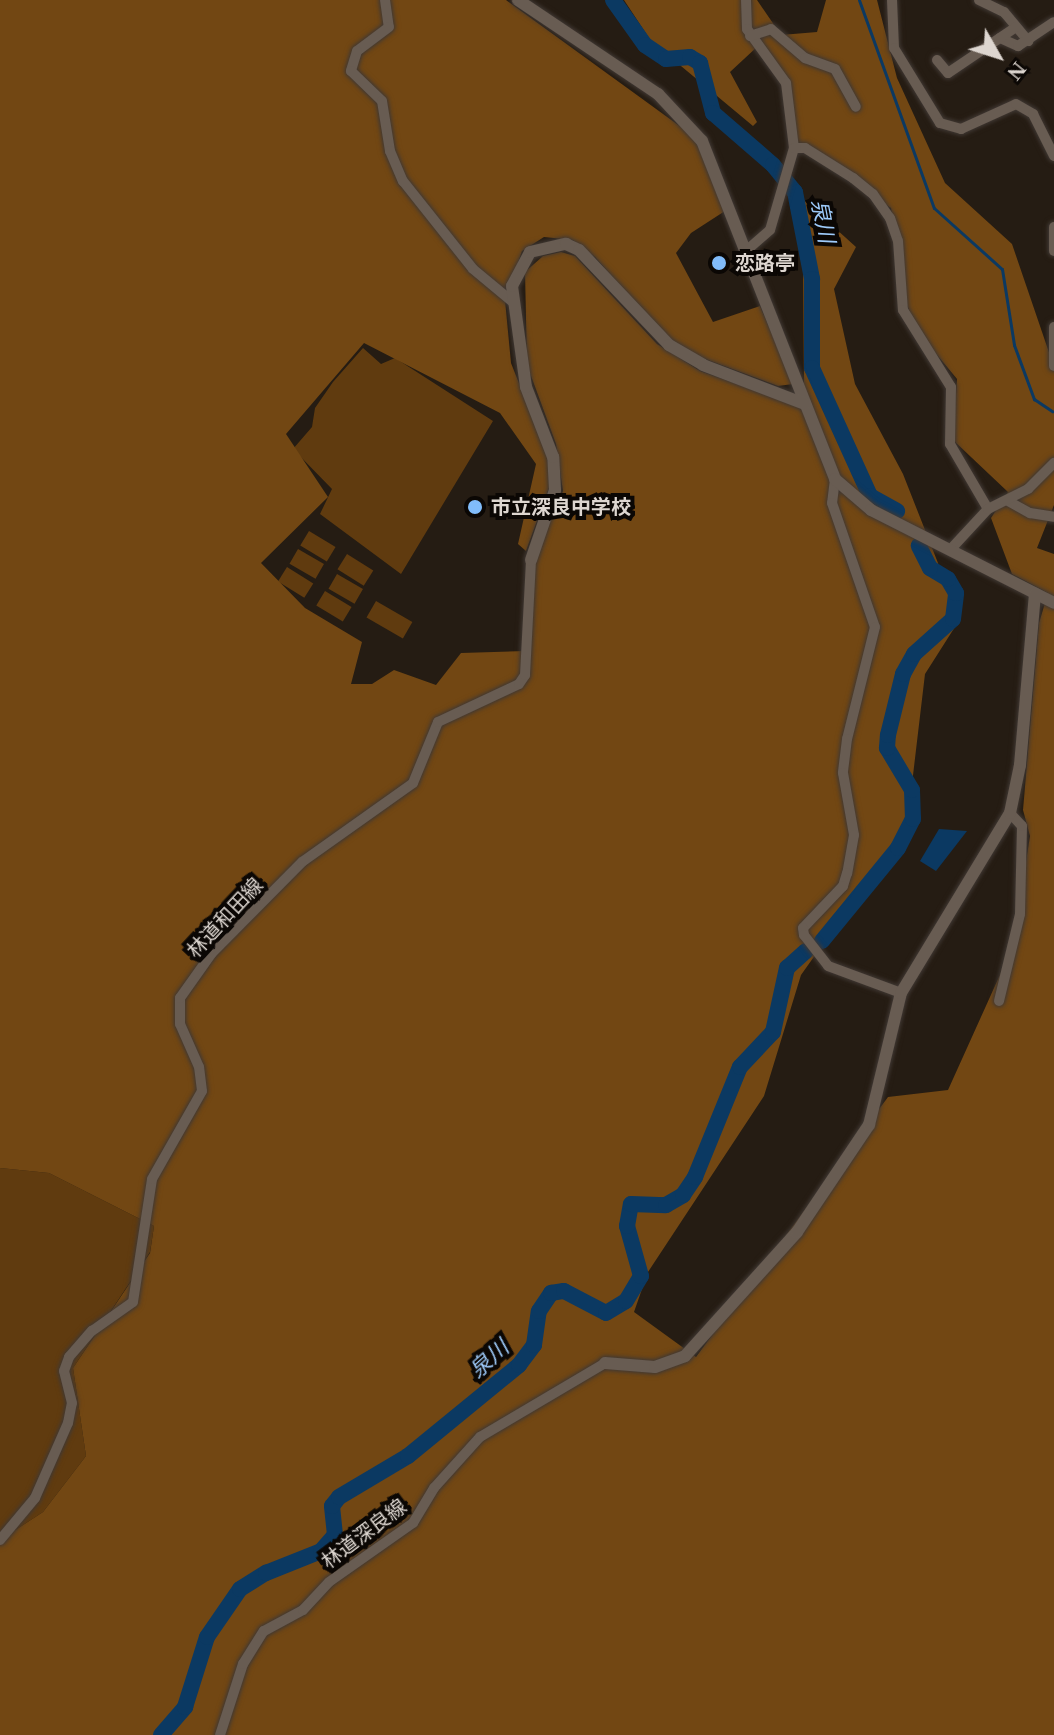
<!DOCTYPE html>
<html>
<head>
<meta charset="utf-8">
<style>
	body { margin:0 }
	#map { position:relative; width:1054px; height:1735px; overflow:hidden; background:#251c13; font-family:"Times New Roman","Noto Sans JP",serif }
	div>[style] { position:absolute }
	[style*='--x'] { left:calc(var(--x)*1px); top:calc(var(--y)*1px); width:calc(var(--w)*1px); rotate:calc(var(--a)*1deg) }
	.green>* { inset:0; background:#603b0f; transform-origin:0 0 }
	.forest>* { inset:0; background:#724713 }
	.water>* { inset:0; background:#0b3962 }
	.stream>* { height:3px; margin:-1.5px; padding:0 1.5px; transform-origin:1.5px; border-radius:1.5px; background:#0b3962 }
	.river>* { height:16px; margin:-8px; padding:0 8px; transform-origin:8px; border-radius:8px; background:#0b3962 }
	.roads { filter:drop-shadow(0 0 2px #403833) drop-shadow(0 0 2px #403833) }
	.minor>* { height:10px; margin:-5px; padding:0 5px; transform-origin:5px; border-radius:5px; background:#685c52 }
	.tertiary>* { height:12px; margin:-6px; padding:0 6px; transform-origin:6px; border-radius:6px; background:#685c52 }
	.dots>* { width:22px; height:22px; translate:-50% -50%; box-sizing:border-box; border:4px solid #0b0704; border-radius:50% }
	span { translate:-50% -50%; white-space:nowrap; text-align:center; line-height:1.15; -webkit-text-stroke:8px #0b0704; paint-order:stroke }
	.poi-label { font-size:20px; color:#ddd6d0; font-weight:700 }
	.left { translate:0 -50%; text-align:left }
	.street-label { font-size:20px; color:#ddd6d0 }
	.water-label { font-size:22px; color:#9ecbfb; font-style:italic }
	.north { position:absolute; left:958px; top:16px; width:80px; height:80px; -webkit-text-stroke:6px #0b0704; paint-order:stroke; rotate:129deg; font-size:22px; font-weight:700; line-height:32px; text-align:center; color:#ddd6d0 }
	.north::after { content:''; display:block; margin:auto; width:28px; height:36px; background:#ddd6d0; clip-path:polygon(50% 0,100% 100%,50% 72%,0 100%) }
</style>
</head>
<body>
<div id="map">
	<div class="green">
		<i style="clip-path:polygon(363px 348px,381px 364px,395px 358px,493px 421px,401px 574px,320px 514px,332px 489px,293px 449px,312px 427px,315px 408px,333px 382px)"></i>
		<i style="left:309px;top:531px;width:31px;height:17px;rotate:31deg"></i>
		<i style="left:298px;top:549px;width:30px;height:17px;rotate:30deg"></i>
		<i style="left:347px;top:554px;width:31px;height:18px;rotate:32deg"></i>
		<i style="left:287px;top:567px;width:31px;height:17px;rotate:32deg"></i>
		<i style="left:337px;top:574px;width:30px;height:17px;rotate:30deg"></i>
		<i style="left:325px;top:591px;width:31px;height:17px;rotate:31deg"></i>
		<i style="left:376px;top:601px;width:42px;height:19px;rotate:30deg"></i>
		<i style="clip-path:polygon(0 1168px,49px 1173px,154px 1226px,150px 1252px,73px 1368px,86px 1456px,43px 1512px,0 1540px)"></i>
	</div>
	<div class="forest">
		<i style="clip-path:polygon(0 0,506px 0,692px 135px,728px 209px,691px 233px,676px 253px,713px 322px,760px 306px,793px 384px,778px 386px,697px 356px,669px 340px,595px 257px,573px 240px,544px 237px,522px 251px,505px 300px,511px 363px,547px 454px,550px 485px,526px 551px,518px 544px,536px 464px,500px 413px,364px 343px,286px 434px,328px 497px,261px 563px,305px 608px,362px 642px,351px 684px,372px 684px,394px 670px,436px 685px,461px 653px,526px 651px,533px 562px,563px 491px,556px 444px,527px 365px,525px 272px,543px 256px,561px 252px,575px 256px,657px 344px,700px 371px,793px 404px,804px 388px,803px 270px,794px 191px,856px 247px,834px 289px,855px 384px,903px 474px,960px 619px,925px 674px,907px 826px,801px 975px,764px 1096px,648px 1272px,634px 1312px,696px 1357px,888px 1097px,948px 1090px,1013px 946px,1030px 836px,1023px 810px,1039px 623px,1048px 593px,1012px 574px,991px 518px,1008px 492px,953px 440px,957px 379px,919px 333px,907px 305px,891px 208px,798px 147px,784px 81px,758px 46px,730px 72px,757px 122px,753px 126px,651px 41px,624px 0,757px 0,781px 35px,817px 32px,826px 0,877px 0,897px 78px,945px 183px,1012px 244px,1054px 367px,1054px 505px,1037px 548px,1054px 554px,1054px 1735px,0 1735px,0 1540px,43px 1512px,86px 1456px,73px 1368px,150px 1253px,154px 1226px,49px 1173px,0 1168px)"></i>
	</div>
	<div class="water">
		<i style="clip-path:polygon(939px 829px,967px 831px,936px 871px,920px 861px)"></i>
	</div>
	<div class="stream">
		<i style="--x:859;--y:0;--w:221;--a:70.2"></i>
		<i style="--x:934;--y:208;--w:91;--a:41.9"></i>
		<i style="--x:1002;--y:269;--w:77;--a:81"></i>
		<i style="--x:1014;--y:345;--w:58;--a:69.7"></i>
		<i style="--x:1034;--y:399;--w:22;--a:34"></i>
	</div>
	<div class="river">
		<i style="--x:613;--y:0;--w:55;--a:54.6"></i>
		<i style="--x:645;--y:45;--w:25;--a:34"></i>
		<i style="--x:666;--y:59;--w:24;--a:-5"></i>
		<i style="--x:690;--y:57;--w:12;--a:31"></i>
		<i style="--x:700;--y:63;--w:52;--a:75.4"></i>
		<i style="--x:713;--y:113;--w:79;--a:40.9"></i>
		<i style="--x:773;--y:165;--w:35;--a:51"></i>
		<i style="--x:795;--y:192;--w:89;--a:78.9"></i>
		<i style="--x:812;--y:279;--w:89;--a:90"></i>
		<i style="--x:812;--y:368;--w:141;--a:65.6"></i>
		<i style="--x:870;--y:496;--w:31;--a:29"></i>
		<i style="--x:822;--y:941;--w:120;--a:-50.7"></i>
		<i style="--x:898;--y:848;--w:33;--a:-63"></i>
		<i style="--x:913;--y:819;--w:29;--a:-92"></i>
		<i style="--x:912;--y:790;--w:49;--a:-120.8"></i>
		<i style="--x:887;--y:748;--w:13;--a:-86"></i>
		<i style="--x:888;--y:735;--w:63;--a:-76.2"></i>
		<i style="--x:903;--y:674;--w:23;--a:-61"></i>
		<i style="--x:914;--y:654;--w:52;--a:-41.9"></i>
		<i style="--x:953;--y:619;--w:26;--a:-83"></i>
		<i style="--x:956;--y:593;--w:16;--a:-120"></i>
		<i style="--x:948;--y:579;--w:21;--a:-149"></i>
		<i style="--x:930;--y:568;--w:25;--a:-117"></i>
		<i style="--x:161;--y:1735;--w:37;--a:-49"></i>
		<i style="--x:185;--y:1707;--w:73;--a:-72.6"></i>
		<i style="--x:207;--y:1637;--w:58;--a:-55.5"></i>
		<i style="--x:240;--y:1589;--w:31;--a:-32"></i>
		<i style="--x:266;--y:1573;--w:59;--a:-21.8"></i>
		<i style="--x:321;--y:1551;--w:21;--a:-49"></i>
		<i style="--x:335;--y:1535;--w:29;--a:-96"></i>
		<i style="--x:332;--y:1506;--w:11;--a:-52"></i>
		<i style="--x:339;--y:1497;--w:80;--a:-30.7"></i>
		<i style="--x:408;--y:1456;--w:144;--a:-39.3"></i>
		<i style="--x:519;--y:1365;--w:25;--a:-53"></i>
		<i style="--x:534;--y:1345;--w:34;--a:-82"></i>
		<i style="--x:539;--y:1311;--w:22;--a:-56"></i>
		<i style="--x:551;--y:1293;--w:13;--a:-9"></i>
		<i style="--x:564;--y:1291;--w:47;--a:27.6"></i>
		<i style="--x:606;--y:1313;--w:23;--a:-31"></i>
		<i style="--x:626;--y:1301;--w:29;--a:-59"></i>
		<i style="--x:641;--y:1276;--w:52;--a:-105.6"></i>
		<i style="--x:627;--y:1226;--w:22;--a:-80"></i>
		<i style="--x:631;--y:1204;--w:35;--a:2"></i>
		<i style="--x:666;--y:1205;--w:20;--a:-30"></i>
		<i style="--x:683;--y:1195;--w:22;--a:-56"></i>
		<i style="--x:695;--y:1177;--w:119;--a:-67.8"></i>
		<i style="--x:740;--y:1067;--w:48;--a:-46.7"></i>
		<i style="--x:773;--y:1032;--w:66;--a:-77.7"></i>
		<i style="--x:787;--y:968;--w:25;--a:-42"></i>
	</div>
	<div class="roads">
		<div class="minor">
			<i style="--x:385;--y:0;--w:27;--a:82"></i>
			<i style="--x:389;--y:27;--w:40;--a:143"></i>
			<i style="--x:357;--y:51;--w:21;--a:107"></i>
			<i style="--x:351;--y:71;--w:43;--a:44.1"></i>
			<i style="--x:382;--y:101;--w:51;--a:80.9"></i>
			<i style="--x:390;--y:151;--w:33;--a:67"></i>
			<i style="--x:403;--y:181;--w:112;--a:51.5"></i>
			<i style="--x:473;--y:269;--w:53;--a:39.7"></i>
			<i style="--x:746;--y:0;--w:29;--a:88"></i>
			<i style="--x:747;--y:29;--w:67;--a:54.2"></i>
			<i style="--x:786;--y:83;--w:65;--a:83"></i>
			<i style="--x:794;--y:148;--w:85;--a:106.3"></i>
			<i style="--x:770;--y:230;--w:29;--a:139"></i>
			<i style="--x:892;--y:0;--w:48;--a:87.6"></i>
			<i style="--x:894;--y:48;--w:88;--a:58.5"></i>
			<i style="--x:940;--y:123;--w:22;--a:16"></i>
			<i style="--x:961;--y:129;--w:60;--a:-24.4"></i>
			<i style="--x:1016;--y:104;--w:20;--a:30"></i>
			<i style="--x:1033;--y:114;--w:47;--a:63.4"></i>
			<i style="--x:979;--y:0;--w:28;--a:26"></i>
			<i style="--x:1004;--y:12;--w:38;--a:50"></i>
			<i style="--x:750;--y:36;--w:22;--a:-18"></i>
			<i style="--x:771;--y:29;--w:45;--a:40.5"></i>
			<i style="--x:805;--y:58;--w:32;--a:20"></i>
			<i style="--x:835;--y:69;--w:43;--a:61.1"></i>
			<i style="--x:1000;--y:38;--w:20;--a:24"></i>
			<i style="--x:1018;--y:46;--w:43;--a:-33.7"></i>
			<i style="--x:937;--y:60;--w:17;--a:50"></i>
			<i style="--x:948;--y:73;--w:82;--a:-34.1"></i>
			<i style="--x:794;--y:148;--w:11;--a:0"></i>
			<i style="--x:805;--y:148;--w:57;--a:32"></i>
			<i style="--x:853;--y:178;--w:26;--a:39"></i>
			<i style="--x:873;--y:194;--w:29;--a:55"></i>
			<i style="--x:890;--y:218;--w:24;--a:71"></i>
			<i style="--x:898;--y:241;--w:69;--a:85.9"></i>
			<i style="--x:903;--y:310;--w:91;--a:58.1"></i>
			<i style="--x:951;--y:387;--w:57;--a:91"></i>
			<i style="--x:950;--y:444;--w:75;--a:59.7"></i>
			<i style="--x:1054;--y:227;--w:24;--a:90"></i>
			<i style="--x:1054;--y:327;--w:39;--a:90"></i>
			<i style="--x:835;--y:479;--w:24;--a:97"></i>
			<i style="--x:832;--y:503;--w:131;--a:70.9"></i>
			<i style="--x:875;--y:627;--w:115;--a:104"></i>
			<i style="--x:847;--y:739;--w:34;--a:97"></i>
			<i style="--x:843;--y:773;--w:63;--a:79.9"></i>
			<i style="--x:854;--y:835;--w:39;--a:100"></i>
			<i style="--x:847;--y:873;--w:14;--a:107"></i>
			<i style="--x:843;--y:886;--w:58;--a:133.6"></i>
			<i style="--x:803;--y:928;--w:7;--a:82"></i>
			<i style="--x:804;--y:935;--w:39;--a:52"></i>
			<i style="--x:828;--y:966;--w:78;--a:20.3"></i>
			<i style="--x:1008;--y:501;--w:25;--a:29"></i>
			<i style="--x:1030;--y:513;--w:24;--a:9"></i>
			<i style="--x:950;--y:550;--w:56;--a:-47.2"></i>
			<i style="--x:988;--y:509;--w:45;--a:-26.6"></i>
			<i style="--x:1028;--y:489;--w:37;--a:-45"></i>
			<i style="--x:999;--y:1001;--w:89;--a:-76.4"></i>
			<i style="--x:1020;--y:914;--w:88;--a:-88.7"></i>
			<i style="--x:1022;--y:826;--w:18;--a:-133"></i>
			<i style="--x:0;--y:1540;--w:55;--a:-50.2"></i>
			<i style="--x:35;--y:1498;--w:82;--a:-66.3"></i>
			<i style="--x:68;--y:1423;--w:20;--a:-79"></i>
			<i style="--x:72;--y:1403;--w:33;--a:-104"></i>
			<i style="--x:64;--y:1371;--w:15;--a:-70"></i>
			<i style="--x:69;--y:1357;--w:35;--a:-49"></i>
			<i style="--x:92;--y:1331;--w:50;--a:-35.3"></i>
			<i style="--x:133;--y:1302;--w:124;--a:-81.2"></i>
			<i style="--x:152;--y:1179;--w:101;--a:-60.4"></i>
			<i style="--x:202;--y:1091;--w:24;--a:-97"></i>
			<i style="--x:199;--y:1067;--w:47;--a:-113.8"></i>
			<i style="--x:180;--y:1024;--w:26;--a:-90"></i>
			<i style="--x:180;--y:998;--w:55;--a:-54.6"></i>
			<i style="--x:212;--y:953;--w:128;--a:-45.3"></i>
			<i style="--x:302;--y:862;--w:136;--a:-35.4"></i>
			<i style="--x:413;--y:783;--w:66;--a:-67.7"></i>
			<i style="--x:438;--y:722;--w:89;--a:-25.1"></i>
			<i style="--x:519;--y:684;--w:11;--a:-56"></i>
			<i style="--x:525;--y:675;--w:115;--a:-87"></i>
			<i style="--x:220;--y:1735;--w:75;--a:-72.1"></i>
			<i style="--x:243;--y:1664;--w:39;--a:-58"></i>
			<i style="--x:264;--y:1631;--w:44;--a:-28.3"></i>
			<i style="--x:303;--y:1610;--w:38;--a:-47"></i>
			<i style="--x:329;--y:1582;--w:103;--a:-35.1"></i>
			<i style="--x:413;--y:1523;--w:41;--a:-59"></i>
			<i style="--x:434;--y:1488;--w:69;--a:-48"></i>
			<i style="--x:480;--y:1437;--w:145;--a:-30.6"></i>
		</div>
		<div class="tertiary">
			<i style="--x:518;--y:0;--w:169;--a:33.9"></i>
			<i style="--x:658;--y:94;--w:64;--a:46.9"></i>
			<i style="--x:702;--y:141;--w:363;--a:68.5"></i>
			<i style="--x:835;--y:479;--w:48;--a:40.7"></i>
			<i style="--x:871;--y:510;--w:205;--a:26.9"></i>
			<i style="--x:531;--y:560;--w:74;--a:-71.1"></i>
			<i style="--x:555;--y:490;--w:33;--a:-93"></i>
			<i style="--x:553;--y:457;--w:75;--a:-111.1"></i>
			<i style="--x:526;--y:387;--w:102;--a:-97.9"></i>
			<i style="--x:512;--y:286;--w:38;--a:-62"></i>
			<i style="--x:530;--y:252;--w:37;--a:-13"></i>
			<i style="--x:566;--y:244;--w:14;--a:25"></i>
			<i style="--x:579;--y:250;--w:131;--a:46.5"></i>
			<i style="--x:669;--y:345;--w:39;--a:30"></i>
			<i style="--x:703;--y:365;--w:109;--a:20.9"></i>
			<i style="--x:605;--y:1363;--w:50;--a:4.6"></i>
			<i style="--x:655;--y:1367;--w:32;--a:-20"></i>
			<i style="--x:685;--y:1356;--w:167;--a:-47.9"></i>
			<i style="--x:797;--y:1232;--w:129;--a:-56.1"></i>
			<i style="--x:869;--y:1125;--w:136;--a:-76.4"></i>
			<i style="--x:901;--y:993;--w:210;--a:-58.8"></i>
			<i style="--x:1010;--y:813;--w:49;--a:-78.2"></i>
			<i style="--x:1020;--y:765;--w:172;--a:-85"></i>
		</div>
	</div>
	<div class="dots">
		<i style="left:719px;top:263px;background:#81bcfa"></i>
		<i style="left:475px;top:507px;background:#81bcfa"></i>
	</div>
	<div class="poi-label">
		<span class="left" style="left:735px;top:263px">恋路亭</span>
		<span class="left" style="left:491px;top:507px">市立深良中学校</span>
	</div>
	<div class="street-label">
		<span style="left:225px;top:918px;rotate:-47deg">林道和田線</span>
		<span style="left:364px;top:1534px;rotate:-37deg">林道深良線</span>
	</div>
	<div class="water-label">
		<span style="left:823px;top:221px;rotate:79deg">泉川</span>
		<span style="left:489px;top:1359px;rotate:-42deg">泉川</span>
	</div>
	<div class="north">N</div>
</div>
</body>
</html>
